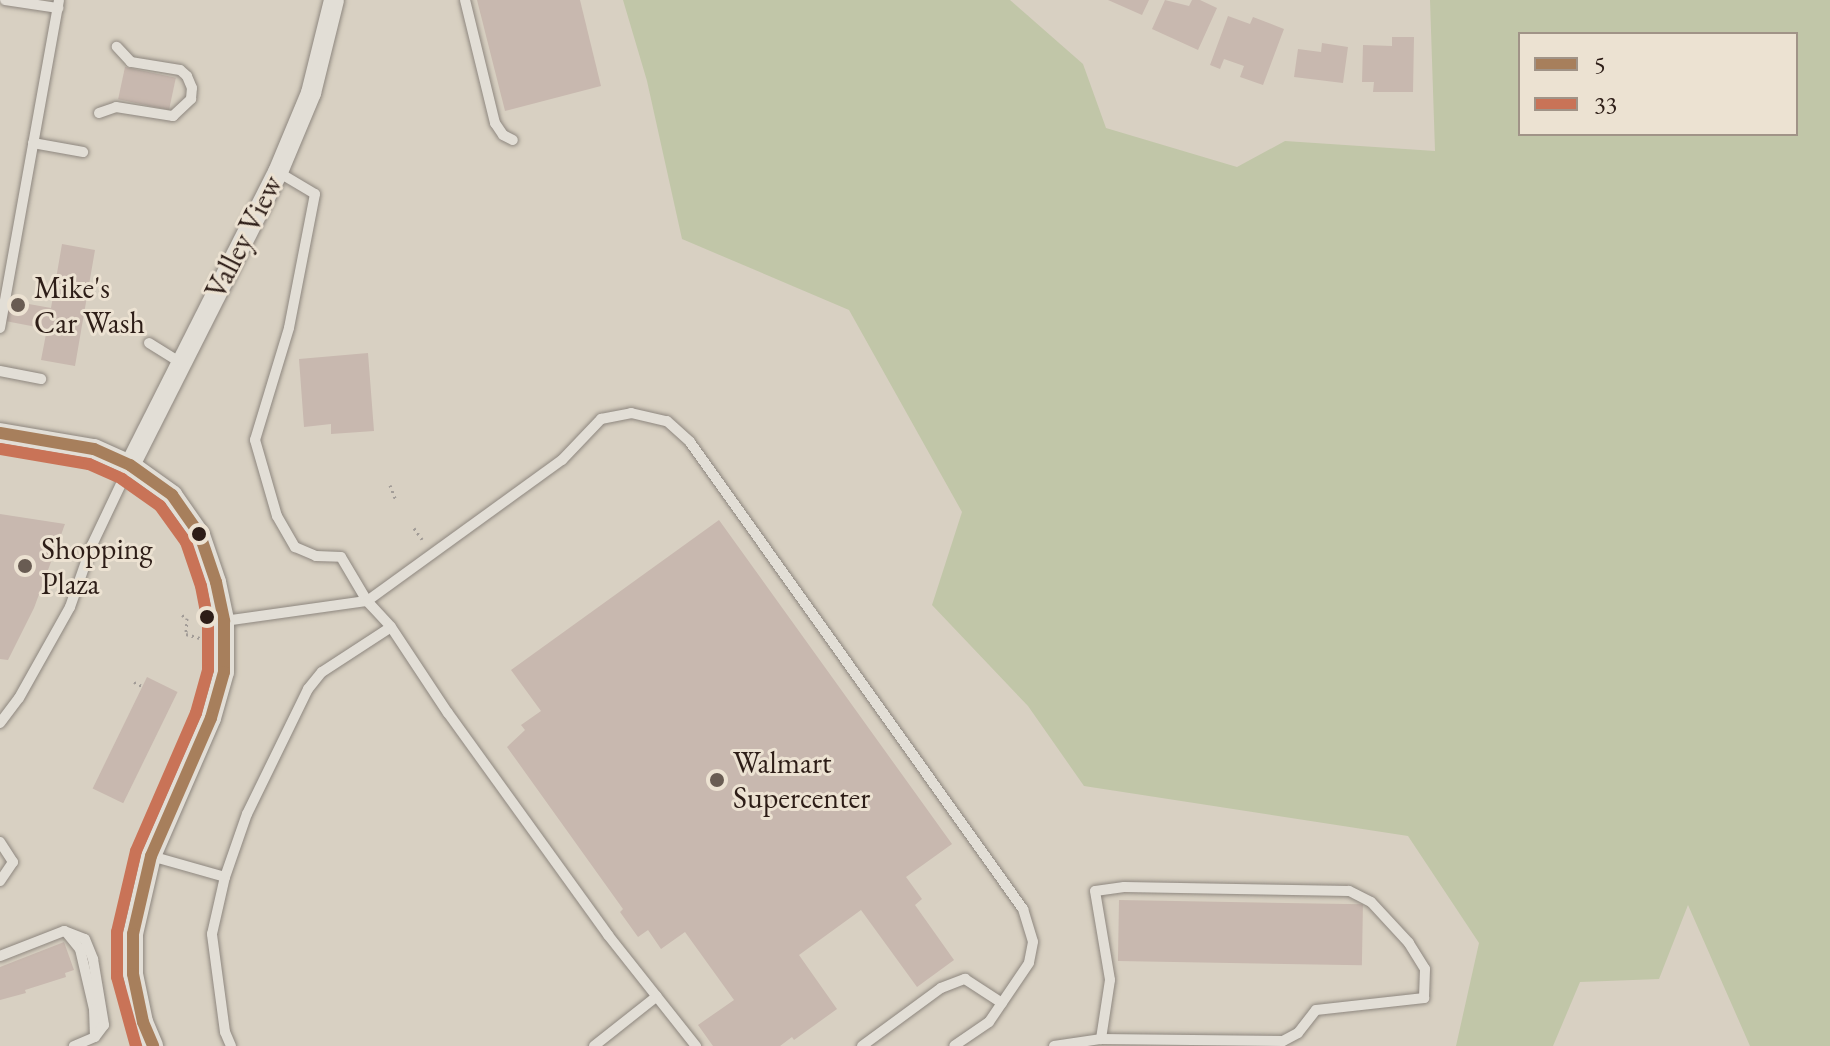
<!DOCTYPE html>
<html>
<head>
<meta charset="utf-8">
<style>
	body { margin:0 }
	#map { position:relative; width:1830px; height:1046px; overflow:hidden; background:#d8d0c2; font-family:"EB Garamond",serif }
	div>[style] { position:absolute }
	[style*='--x'] { left:calc(var(--x)*1px); top:calc(var(--y)*1px); width:calc(var(--w)*1px); rotate:calc(var(--a)*1deg) }
	.green>* { inset:0; background:#c1c6a8 }
	.building>* { inset:0; background:#c8b8af; transform-origin:0 0 }
	.path>* { height:3px; margin-top:-1.5px; transform-origin:0; background:repeating-linear-gradient(90deg,#a29c97 0 2px,transparent 0 6px) }
	.roads { filter:drop-shadow(0 0 2px #8e877f) drop-shadow(0 0 2px #8e877f) }
	.lane>* { height:10px; margin:-5px; padding:0 5px; transform-origin:5px; border-radius:5px; background:#e2ded6 }
	.street>* { height:20px; margin:-10px; padding:0 10px; transform-origin:10px; border-radius:10px; background:#e2ded6 }
	.bus-1>* { height:12px; margin:-6px; padding:0 6px; transform-origin:6px; border-radius:6px; background:#a77f5c }
	.bus-2>* { height:12px; margin:-6px; padding:0 6px; transform-origin:6px; border-radius:6px; background:#c97357 }
	.dots>* { width:22px; height:22px; translate:-50% -50%; box-sizing:border-box; border:4px solid #ece2d2; border-radius:50% }
	span { translate:-50% -50%; white-space:nowrap; text-align:center; line-height:1.15; -webkit-text-stroke:6px #ece2d2; paint-order:stroke }
	.street-label { font-size:30px; color:#2d1d17 }
	.poi-label { font-size:30px; color:#2d1d17 }
	.left { translate:0 -50%; text-align:left }
	.legend { position:absolute; left:1518px; top:32px; width:280px; height:104px; box-sizing:border-box; background:#ece2d2; border:2px solid #a09387; margin:0; padding:10px 14px; list-style:none; font-size:24px; color:#2d1d17 }
	.legend li { display:flex; align-items:center; gap:16px; height:40px }
	.legend b { width:40px; border:2px solid #a09387 }
</style>
</head>
<body>
<div id="map">
	<div class="green">
		<i style="clip-path:polygon(evenodd,623px 0,1010px 0,1083px 64px,1106px 128px,1237px 167px,1285px 141px,1435px 151px,1430px 0,1830px 0,1830px 1046px,1750px 1046px,1688px 905px,1659px 979px,1580px 982px,1553px 1046px,1456px 1046px,1479px 943px,1408px 836px,1084px 786px,1028px 706px,932px 605px,962px 512px,849px 310px,682px 239px,647px 81px,623px 0,1520px 34px,1796px 34px,1796px 134px,1520px 134px,1520px 34px)"></i>
	</div>
	<div class="building">
		<i style="clip-path:polygon(477px 0,580px 0,601px 86px,505px 111px)"></i>
		<i style="clip-path:polygon(1108px 0,1149px 0,1142px 15px)"></i>
		<i style="clip-path:polygon(1165px 0,1189px 6px,1192px 0,1200px 0,1217px 8px,1198px 50px,1152px 29px)"></i>
		<i style="clip-path:polygon(1228px 16px,1250px 24px,1253px 17px,1284px 29px,1263px 85px,1240px 77px,1244px 66px,1224px 59px,1220px 69px,1210px 65px)"></i>
		<i style="clip-path:polygon(1392px 37px,1414px 37px,1413px 92px,1373px 92px,1374px 82px,1362px 82px,1363px 45px,1392px 46px)"></i>
		<i style="clip-path:polygon(1322px 43px,1348px 47px,1343px 83px,1294px 77px,1298px 49px,1321px 52px)"></i>
		<i style="left:125px;top:67px;width:52px;height:33px;rotate:12deg"></i>
		<i style="clip-path:polygon(62px 244px,95px 250px,75px 366px,41px 360px,47px 329px,0 320px,1px 299px,51px 308px)"></i>
		<i style="clip-path:polygon(368px 353px,374px 431px,331px 434px,331px 424px,304px 427px,299px 359px)"></i>
		<i style="clip-path:polygon(0 514px,65px 524px,34px 608px,8px 660px,0 659px)"></i>
		<i style="clip-path:polygon(719px 520px,952px 844px,906px 877px,922px 899px,915px 905px,954px 960px,917px 987px,861px 910px,799px 955px,837px 1009px,794px 1040px,792px 1037px,780px 1046px,713px 1046px,698px 1025px,734px 1000px,685px 932px,661px 949px,648px 930px,638px 937px,620px 912px,623px 909px,507px 747px,525px 730px,521px 725px,541px 711px,511px 670px)"></i>
		<i style="left:147px;top:677px;width:34px;height:124px;rotate:26deg"></i>
		<i style="left:1119px;top:900px;width:244px;height:61px;rotate:1deg"></i>
		<i style="clip-path:polygon(64px 942px,74px 970px,65px 973px,66px 977px,25px 990px,26px 993px,0 1000px,0 967px)"></i>
	</div>
	<div class="path">
		<i style="--x:390;--y:485;--w:17;--a:69"></i>
		<i style="--x:414;--y:528;--w:14;--a:54"></i>
		<i style="--x:182;--y:615;--w:6;--a:31"></i>
		<i style="--x:187;--y:618;--w:16;--a:94"></i>
		<i style="--x:186;--y:634;--w:19;--a:16"></i>
		<i style="--x:134;--y:682;--w:9;--a:27"></i>
	</div>
	<div class="roads">
		<div class="lane">
			<i style="--x:5;--y:0;--w:54;--a:8.6"></i>
			<i style="--x:465;--y:0;--w:127;--a:76.3"></i>
			<i style="--x:495;--y:123;--w:14;--a:56"></i>
			<i style="--x:503;--y:135;--w:11;--a:27"></i>
			<i style="--x:99;--y:113;--w:18;--a:-19"></i>
			<i style="--x:116;--y:107;--w:58;--a:9"></i>
			<i style="--x:173;--y:116;--w:25;--a:-43"></i>
			<i style="--x:191;--y:99;--w:11;--a:-85"></i>
			<i style="--x:192;--y:88;--w:13;--a:-113"></i>
			<i style="--x:187;--y:76;--w:9;--a:-139"></i>
			<i style="--x:180;--y:70;--w:50;--a:-170.7"></i>
			<i style="--x:131;--y:62;--w:21;--a:-133"></i>
			<i style="--x:33;--y:143;--w:51;--a:10.2"></i>
			<i style="--x:278;--y:172;--w:43;--a:30.7"></i>
			<i style="--x:315;--y:194;--w:136;--a:101"></i>
			<i style="--x:289;--y:328;--w:117;--a:106.9"></i>
			<i style="--x:255;--y:440;--w:79;--a:73.9"></i>
			<i style="--x:277;--y:516;--w:36;--a:60"></i>
			<i style="--x:295;--y:547;--w:23;--a:23"></i>
			<i style="--x:316;--y:556;--w:25;--a:2"></i>
			<i style="--x:341;--y:557;--w:51;--a:59.4"></i>
			<i style="--x:367;--y:601;--w:35;--a:47"></i>
			<i style="--x:391;--y:627;--w:103;--a:56.5"></i>
			<i style="--x:448;--y:713;--w:274;--a:54.2"></i>
			<i style="--x:608;--y:935;--w:142;--a:51.6"></i>
			<i style="--x:0;--y:328;--w:333;--a:-79.8"></i>
			<i style="--x:149;--y:343;--w:36;--a:32"></i>
			<i style="--x:0;--y:371;--w:42;--a:11"></i>
			<i style="--x:224;--y:621;--w:144;--a:-8"></i>
			<i style="--x:367;--y:601;--w:241;--a:-35.9"></i>
			<i style="--x:562;--y:460;--w:57;--a:-46.4"></i>
			<i style="--x:601;--y:419;--w:31;--a:-11"></i>
			<i style="--x:631;--y:413;--w:37;--a:13"></i>
			<i style="--x:667;--y:421;--w:31;--a:42"></i>
			<i style="--x:690;--y:442;--w:574;--a:54.51"></i>
			<i style="--x:1023;--y:909;--w:34;--a:73"></i>
			<i style="--x:1033;--y:942;--w:21;--a:101"></i>
			<i style="--x:1029;--y:963;--w:71;--a:124.1"></i>
			<i style="--x:989;--y:1022;--w:42;--a:145.6"></i>
			<i style="--x:0;--y:723;--w:31;--a:-53"></i>
			<i style="--x:19;--y:698;--w:104;--a:-60.7"></i>
			<i style="--x:70;--y:607;--w:66;--a:-70.5"></i>
			<i style="--x:92;--y:545;--w:89;--a:-64.6"></i>
			<i style="--x:0;--y:842;--w:24;--a:57"></i>
			<i style="--x:13;--y:862;--w:23;--a:124"></i>
			<i style="--x:151;--y:856;--w:77;--a:15.8"></i>
			<i style="--x:67;--y:933;--w:21;--a:51"></i>
			<i style="--x:80;--y:949;--w:62;--a:76.9"></i>
			<i style="--x:94;--y:1009;--w:26;--a:88"></i>
			<i style="--x:0;--y:956;--w:69;--a:-21.3"></i>
			<i style="--x:64;--y:931;--w:22;--a:21"></i>
			<i style="--x:85;--y:939;--w:22;--a:68"></i>
			<i style="--x:93;--y:959;--w:67;--a:80.5"></i>
			<i style="--x:104;--y:1025;--w:15;--a:127"></i>
			<i style="--x:95;--y:1037;--w:23;--a:157"></i>
			<i style="--x:231;--y:1046;--w:15;--a:-113"></i>
			<i style="--x:225;--y:1032;--w:99;--a:-97.6"></i>
			<i style="--x:212;--y:934;--w:58;--a:-77.2"></i>
			<i style="--x:225;--y:877;--w:67;--a:-70.8"></i>
			<i style="--x:247;--y:814;--w:139;--a:-64"></i>
			<i style="--x:308;--y:689;--w:22;--a:-51"></i>
			<i style="--x:322;--y:672;--w:82;--a:-33.1"></i>
			<i style="--x:594;--y:1046;--w:80;--a:-38.4"></i>
			<i style="--x:862;--y:1046;--w:98;--a:-36.3"></i>
			<i style="--x:941;--y:988;--w:26;--a:-21"></i>
			<i style="--x:965;--y:979;--w:44;--a:33"></i>
			<i style="--x:1054;--y:1046;--w:48;--a:-8.5"></i>
			<i style="--x:1101;--y:1039;--w:182;--a:0.6"></i>
			<i style="--x:1283;--y:1041;--w:17;--a:-28"></i>
			<i style="--x:1298;--y:1033;--w:29;--a:-52"></i>
			<i style="--x:1316;--y:1010;--w:109;--a:-6.3"></i>
			<i style="--x:1424;--y:998;--w:29;--a:-88"></i>
			<i style="--x:1425;--y:969;--w:31;--a:-122"></i>
			<i style="--x:1409;--y:943;--w:56;--a:-132.8"></i>
			<i style="--x:1371;--y:902;--w:25;--a:-153"></i>
			<i style="--x:1349;--y:891;--w:225;--a:-179"></i>
			<i style="--x:1124;--y:887;--w:29;--a:172"></i>
			<i style="--x:1095;--y:891;--w:90;--a:80.4"></i>
			<i style="--x:1110;--y:980;--w:60;--a:98.7"></i>
		</div>
		<div class="street">
			<i style="--x:0;--y:433;--w:95;--a:9.7"></i>
			<i style="--x:94;--y:449;--w:39;--a:24"></i>
			<i style="--x:130;--y:465;--w:52;--a:35.5"></i>
			<i style="--x:172;--y:495;--w:49;--a:55"></i>
			<i style="--x:200;--y:535;--w:50;--a:71.2"></i>
			<i style="--x:216;--y:582;--w:40;--a:78"></i>
			<i style="--x:224;--y:621;--w:51;--a:90"></i>
			<i style="--x:224;--y:672;--w:48;--a:105.8"></i>
			<i style="--x:211;--y:718;--w:150;--a:113.5"></i>
			<i style="--x:151;--y:856;--w:80;--a:103"></i>
			<i style="--x:133;--y:934;--w:40;--a:90"></i>
			<i style="--x:133;--y:974;--w:49;--a:78.2"></i>
			<i style="--x:143;--y:1022;--w:26;--a:67"></i>
			<i style="--x:130;--y:465;--w:328;--a:-63.2"></i>
			<i style="--x:278;--y:172;--w:86;--a:-67.3"></i>
			<i style="--x:311;--y:93;--w:96;--a:-76.1"></i>
		</div>
	</div>
	<div class="bus-1">
		<i style="--x:0;--y:433;--w:95;--a:9.7"></i>
		<i style="--x:94;--y:449;--w:39;--a:24"></i>
		<i style="--x:130;--y:465;--w:52;--a:35.5"></i>
		<i style="--x:172;--y:495;--w:49;--a:55"></i>
		<i style="--x:200;--y:535;--w:50;--a:71.2"></i>
		<i style="--x:216;--y:582;--w:40;--a:78"></i>
		<i style="--x:224;--y:621;--w:51;--a:90"></i>
		<i style="--x:224;--y:672;--w:48;--a:105.8"></i>
		<i style="--x:211;--y:718;--w:150;--a:113.5"></i>
		<i style="--x:151;--y:856;--w:80;--a:103"></i>
		<i style="--x:133;--y:934;--w:40;--a:90"></i>
		<i style="--x:133;--y:974;--w:49;--a:78.2"></i>
		<i style="--x:143;--y:1022;--w:26;--a:67"></i>
	</div>
	<div class="bus-2">
		<i style="--x:0;--y:449;--w:90;--a:9.6"></i>
		<i style="--x:89;--y:464;--w:36;--a:24"></i>
		<i style="--x:122;--y:479;--w:47;--a:35.4"></i>
		<i style="--x:160;--y:506;--w:44;--a:54.2"></i>
		<i style="--x:186;--y:542;--w:46;--a:71.2"></i>
		<i style="--x:201;--y:586;--w:38;--a:79"></i>
		<i style="--x:208;--y:623;--w:47;--a:90"></i>
		<i style="--x:208;--y:670;--w:45;--a:105.6"></i>
		<i style="--x:196;--y:713;--w:150;--a:113.5"></i>
		<i style="--x:136;--y:851;--w:83;--a:103.2"></i>
		<i style="--x:117;--y:932;--w:45;--a:90"></i>
		<i style="--x:117;--y:977;--w:72;--a:74.6"></i>
	</div>
	<div class="dots">
		<i style="left:18px;top:305px;background:#695c53"></i>
		<i style="left:199px;top:534px;background:#2d1d17"></i>
		<i style="left:25px;top:566px;background:#695c53"></i>
		<i style="left:207px;top:617px;background:#2d1d17"></i>
		<i style="left:717px;top:780px;background:#695c53"></i>
	</div>
	<div class="street-label">
		<span style="left:244px;top:237px;rotate:-63deg">Valley View</span>
	</div>
	<div class="poi-label">
		<span class="left" style="left:34px;top:305px">Mike's<br>Car Wash</span>
		<span class="left" style="left:41px;top:566px">Shopping<br>Plaza</span>
		<span class="left" style="left:733px;top:780px">Walmart<br>Supercenter</span>
	</div>
	<ul class="legend">
	<li><b style="height:10px;background:#a77f5c"></b>5</li>
	<li><b style="height:10px;background:#c97357"></b>33</li>
	</ul>
</div>
</body>
</html>
